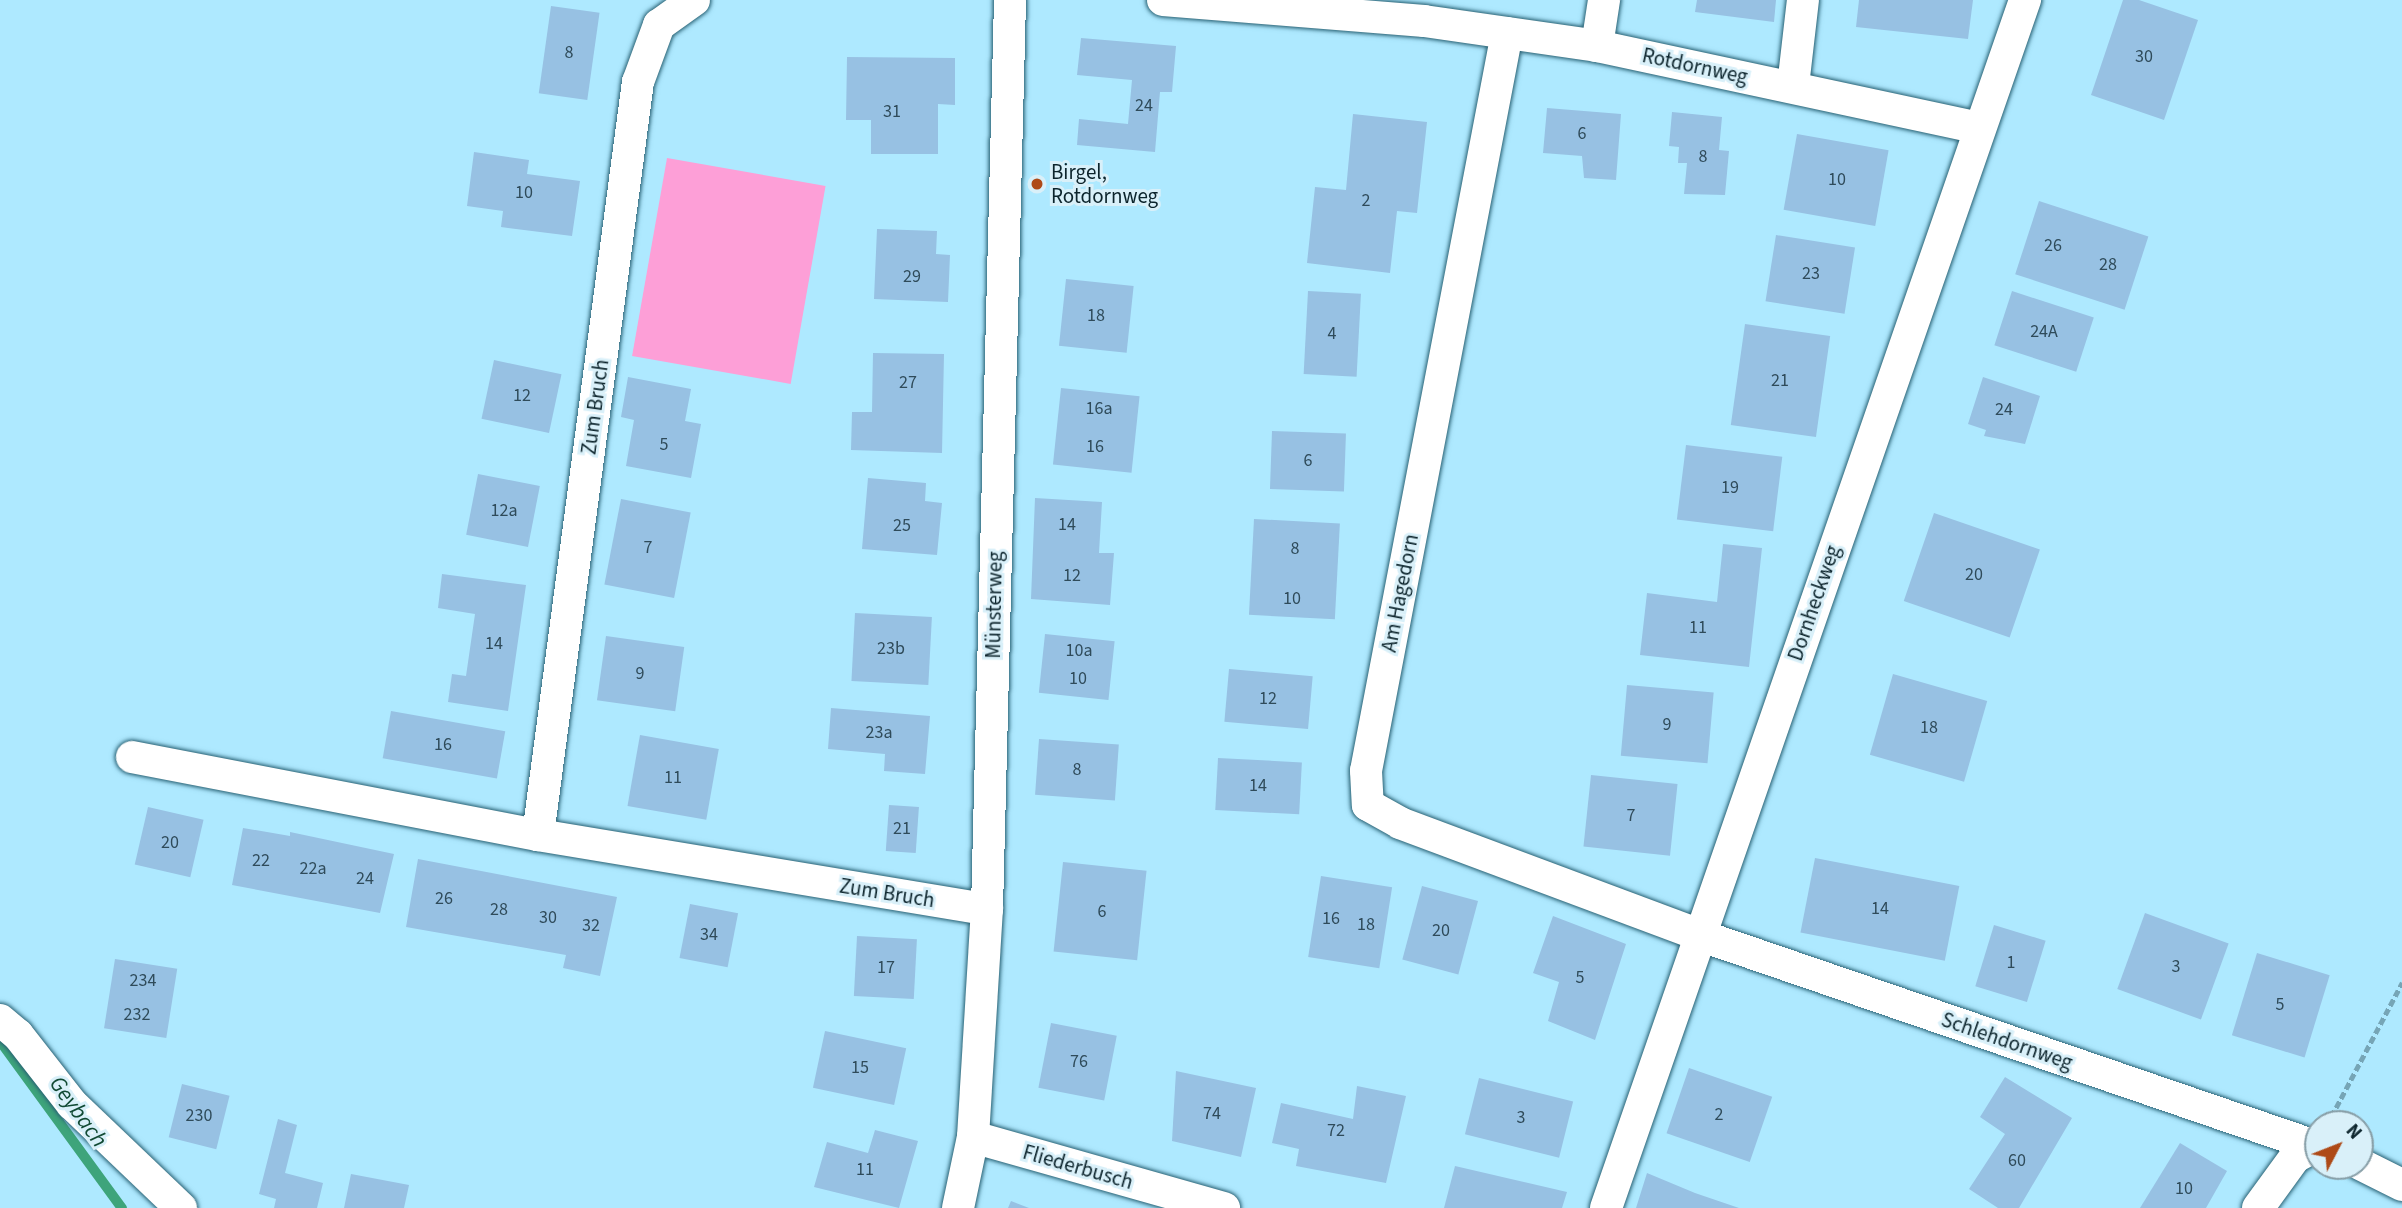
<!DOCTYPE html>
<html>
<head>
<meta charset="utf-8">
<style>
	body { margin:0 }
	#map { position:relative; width:2402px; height:1208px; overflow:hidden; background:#aee9ff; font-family:"Source Sans 3",sans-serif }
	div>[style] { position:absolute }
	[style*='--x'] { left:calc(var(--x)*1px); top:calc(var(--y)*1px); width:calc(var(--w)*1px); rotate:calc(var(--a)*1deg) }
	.green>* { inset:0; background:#fd9fd7; transform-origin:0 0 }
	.stream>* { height:10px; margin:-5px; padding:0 5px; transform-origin:5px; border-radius:5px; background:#3ea47b }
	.building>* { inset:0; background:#97c1e3; transform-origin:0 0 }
	.path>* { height:4.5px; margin-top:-2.25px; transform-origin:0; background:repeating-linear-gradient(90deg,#76a5b6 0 7px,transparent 0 10.5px) }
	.roads { filter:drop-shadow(0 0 2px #286174) drop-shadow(0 0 2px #286174) }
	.street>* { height:32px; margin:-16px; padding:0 16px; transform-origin:16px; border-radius:16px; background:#fff }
	.dots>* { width:19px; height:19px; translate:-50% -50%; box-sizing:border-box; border:4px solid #d9f0f9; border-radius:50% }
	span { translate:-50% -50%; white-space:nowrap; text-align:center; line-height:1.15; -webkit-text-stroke:6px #d9f0f9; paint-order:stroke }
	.number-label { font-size:18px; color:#2f4b5a }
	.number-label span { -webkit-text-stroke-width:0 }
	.street-label { font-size:21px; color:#0c242c }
	.poi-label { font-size:21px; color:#0c242c }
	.left { translate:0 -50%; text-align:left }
	.water-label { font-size:23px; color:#114a34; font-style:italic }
	.north { position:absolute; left:2304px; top:1110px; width:70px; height:70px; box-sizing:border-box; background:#d9f0f9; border:2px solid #879ea7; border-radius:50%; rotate:48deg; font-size:19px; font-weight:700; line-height:28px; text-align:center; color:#0c242c }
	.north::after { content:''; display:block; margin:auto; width:24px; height:32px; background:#ae4a17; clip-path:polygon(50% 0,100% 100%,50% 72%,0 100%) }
</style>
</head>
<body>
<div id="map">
	<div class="green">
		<i style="left:667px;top:158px;width:161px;height:201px;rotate:10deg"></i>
	</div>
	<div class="stream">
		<i style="--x:0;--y:1041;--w:207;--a:53.9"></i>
	</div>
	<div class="building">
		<i style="clip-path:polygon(1697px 0,1776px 0,1774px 22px,1695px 12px)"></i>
		<i style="clip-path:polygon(1859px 0,1973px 0,1968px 39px,1856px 27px)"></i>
		<i style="clip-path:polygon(2123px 0,2139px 0,2198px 20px,2164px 120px,2091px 95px)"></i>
		<i style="left:551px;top:6px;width:49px;height:88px;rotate:8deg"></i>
		<i style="clip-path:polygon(1081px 38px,1176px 46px,1172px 92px,1160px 92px,1155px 152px,1077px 145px,1079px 119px,1128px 124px,1132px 80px,1077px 75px)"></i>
		<i style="clip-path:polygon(847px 57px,955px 58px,955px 105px,938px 104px,938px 154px,871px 154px,871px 120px,846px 120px)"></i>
		<i style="clip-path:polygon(1547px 108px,1621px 114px,1616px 180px,1584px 178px,1582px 156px,1543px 153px)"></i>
		<i style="clip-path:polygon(1672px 112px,1722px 117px,1719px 150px,1729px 151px,1725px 195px,1684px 194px,1687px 163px,1678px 163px,1679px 147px,1669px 146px)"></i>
		<i style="clip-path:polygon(1353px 114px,1427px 122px,1417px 213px,1397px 211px,1390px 273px,1307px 263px,1315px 187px,1346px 190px)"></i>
		<i style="left:1797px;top:134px;width:93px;height:77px;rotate:10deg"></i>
		<i style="clip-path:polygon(474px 152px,529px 160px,527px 174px,580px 181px,572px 236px,501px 227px,503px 211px,467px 206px)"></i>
		<i style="left:2039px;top:201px;width:115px;height:77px;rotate:18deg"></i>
		<i style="clip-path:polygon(877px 229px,937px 231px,936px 254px,950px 255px,948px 302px,874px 299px)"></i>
		<i style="left:1776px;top:235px;width:80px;height:67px;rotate:9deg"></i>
		<i style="left:1066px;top:279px;width:68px;height:67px;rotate:6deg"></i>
		<i style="left:1308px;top:291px;width:53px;height:83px;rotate:3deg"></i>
		<i style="left:2012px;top:291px;width:86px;height:57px;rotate:18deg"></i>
		<i style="left:1745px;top:324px;width:86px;height:102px;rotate:8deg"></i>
		<i style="clip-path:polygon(873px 353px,944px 354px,942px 453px,851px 450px,852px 412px,872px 412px)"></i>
		<i style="left:494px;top:360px;width:69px;height:60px;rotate:12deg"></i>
		<i style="clip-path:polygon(628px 377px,691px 389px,685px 421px,701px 424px,691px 478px,626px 466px,634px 420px,621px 417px)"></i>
		<i style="clip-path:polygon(1983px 377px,2040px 396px,2025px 444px,1984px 436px,1986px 430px,1968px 424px)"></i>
		<i style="left:1061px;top:388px;width:79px;height:77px;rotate:6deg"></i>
		<i style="left:1272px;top:431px;width:74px;height:58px;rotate:2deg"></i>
		<i style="left:1686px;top:445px;width:97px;height:75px;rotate:7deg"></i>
		<i style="left:478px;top:474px;width:63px;height:62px;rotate:11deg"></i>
		<i style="clip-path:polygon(868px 478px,926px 483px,925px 501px,942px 503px,937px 555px,862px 549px)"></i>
		<i style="clip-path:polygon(1035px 498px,1102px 502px,1099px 553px,1114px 553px,1110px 605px,1031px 599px)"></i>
		<i style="left:621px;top:499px;width:71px;height:87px;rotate:11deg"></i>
		<i style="left:1934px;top:513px;width:112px;height:93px;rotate:19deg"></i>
		<i style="left:1254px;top:519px;width:86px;height:96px;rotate:3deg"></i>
		<i style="clip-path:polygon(1723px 544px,1762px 548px,1749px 667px,1640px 655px,1647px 593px,1717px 602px)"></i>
		<i style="clip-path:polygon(442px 574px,526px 585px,508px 711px,448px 702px,452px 674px,466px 676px,475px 614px,438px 608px)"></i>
		<i style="left:855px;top:613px;width:77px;height:68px;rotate:3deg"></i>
		<i style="left:1045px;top:634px;width:70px;height:59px;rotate:6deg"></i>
		<i style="left:606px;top:636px;width:79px;height:65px;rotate:8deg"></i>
		<i style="left:1229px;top:669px;width:84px;height:53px;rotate:5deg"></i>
		<i style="left:1893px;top:674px;width:98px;height:84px;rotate:16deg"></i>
		<i style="left:1627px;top:685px;width:87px;height:71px;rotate:5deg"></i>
		<i style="clip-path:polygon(831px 708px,930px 716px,925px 774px,884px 771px,885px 754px,828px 749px)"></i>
		<i style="left:391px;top:711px;width:116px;height:48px;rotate:10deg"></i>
		<i style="left:640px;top:735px;width:80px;height:72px;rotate:10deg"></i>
		<i style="left:1039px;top:739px;width:80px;height:56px;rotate:4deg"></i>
		<i style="left:1218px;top:758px;width:84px;height:52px;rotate:3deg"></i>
		<i style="left:1591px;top:775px;width:87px;height:72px;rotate:6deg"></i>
		<i style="left:889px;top:805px;width:30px;height:46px;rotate:4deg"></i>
		<i style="left:148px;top:807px;width:57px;height:59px;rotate:13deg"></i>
		<i style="clip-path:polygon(243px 828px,290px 836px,290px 832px,394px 854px,380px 913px,232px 885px)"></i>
		<i style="left:1815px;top:858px;width:147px;height:76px;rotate:11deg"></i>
		<i style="clip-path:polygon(418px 859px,617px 897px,600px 976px,563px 968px,566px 955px,406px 927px)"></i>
		<i style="left:1063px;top:862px;width:84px;height:90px;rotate:6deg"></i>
		<i style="left:1321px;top:876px;width:72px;height:82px;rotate:9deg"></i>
		<i style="left:1422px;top:886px;width:58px;height:76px;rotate:15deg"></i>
		<i style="left:690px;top:904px;width:49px;height:55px;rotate:11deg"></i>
		<i style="left:2145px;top:913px;width:89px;height:81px;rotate:20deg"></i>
		<i style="clip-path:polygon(1553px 916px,1626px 944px,1595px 1040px,1548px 1021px,1559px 982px,1533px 973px)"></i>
		<i style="left:1994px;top:925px;width:54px;height:64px;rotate:17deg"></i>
		<i style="left:857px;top:936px;width:60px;height:60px;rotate:3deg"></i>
		<i style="left:2257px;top:953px;width:76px;height:86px;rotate:17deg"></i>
		<i style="left:115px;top:959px;width:63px;height:70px;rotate:9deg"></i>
		<i style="left:1051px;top:1023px;width:67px;height:66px;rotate:11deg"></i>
		<i style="left:825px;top:1031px;width:83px;height:58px;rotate:12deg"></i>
		<i style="left:1689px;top:1068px;width:88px;height:69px;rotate:19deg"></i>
		<i style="clip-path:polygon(1176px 1071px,1256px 1088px,1241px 1157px,1172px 1141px)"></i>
		<i style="clip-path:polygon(2005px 1077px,2072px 1118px,2019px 1208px,1998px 1208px,1969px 1189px,2005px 1134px,1980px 1117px)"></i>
		<i style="left:1479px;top:1078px;width:97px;height:58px;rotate:14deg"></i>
		<i style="left:182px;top:1084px;width:49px;height:55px;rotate:14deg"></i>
		<i style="clip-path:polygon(1357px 1086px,1406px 1096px,1386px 1183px,1296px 1166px,1299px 1149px,1272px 1143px,1281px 1103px,1353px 1119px)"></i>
		<i style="clip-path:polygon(278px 1119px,297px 1125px,285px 1173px,323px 1183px,317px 1208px,274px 1208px,276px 1199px,259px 1194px)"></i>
		<i style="clip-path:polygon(875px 1130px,918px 1141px,899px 1208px,814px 1187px,827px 1142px,868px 1153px)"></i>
		<i style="clip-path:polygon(2180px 1143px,2227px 1171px,2206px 1208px,2140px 1208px)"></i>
		<i style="clip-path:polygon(1455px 1166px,1567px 1192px,1562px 1208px,1444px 1208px)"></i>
		<i style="clip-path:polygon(1647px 1173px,1695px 1193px,1739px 1208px,1636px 1208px)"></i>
		<i style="clip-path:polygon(351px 1174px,409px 1185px,404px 1208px,344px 1208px)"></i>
		<i style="clip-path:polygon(1011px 1201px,1029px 1208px,1008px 1208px)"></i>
	</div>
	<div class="path">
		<i style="--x:2331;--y:1117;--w:152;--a:-62.1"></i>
	</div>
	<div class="roads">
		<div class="street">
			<i style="--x:1163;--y:0;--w:262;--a:4.6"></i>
			<i style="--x:1424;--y:21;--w:175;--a:8.2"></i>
			<i style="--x:1597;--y:46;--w:390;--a:12.1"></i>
			<i style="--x:1507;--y:33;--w:751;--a:100.82"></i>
			<i style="--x:1366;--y:771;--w:34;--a:87"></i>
			<i style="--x:1368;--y:805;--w:37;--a:29"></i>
			<i style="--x:1400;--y:823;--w:319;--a:20.5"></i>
			<i style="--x:1699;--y:935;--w:654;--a:18.91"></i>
			<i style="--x:1597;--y:46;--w:47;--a:-81.3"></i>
			<i style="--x:1793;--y:86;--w:87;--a:-83.4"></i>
			<i style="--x:132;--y:757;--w:413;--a:10.9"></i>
			<i style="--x:538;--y:835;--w:455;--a:9.4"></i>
			<i style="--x:538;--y:835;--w:760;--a:-82.44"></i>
			<i style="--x:638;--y:82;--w:61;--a:-69.8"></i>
			<i style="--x:659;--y:25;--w:43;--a:-35.5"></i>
			<i style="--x:0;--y:1020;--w:23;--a:40"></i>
			<i style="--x:18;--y:1035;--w:88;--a:52"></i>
			<i style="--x:72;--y:1104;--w:151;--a:43.7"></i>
			<i style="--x:973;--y:1137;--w:261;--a:15.8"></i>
			<i style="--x:2360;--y:1164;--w:47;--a:26.6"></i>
			<i style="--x:958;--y:1208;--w:73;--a:-78.1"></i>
			<i style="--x:973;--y:1137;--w:228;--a:-86.5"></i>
			<i style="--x:987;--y:909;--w:909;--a:-88.55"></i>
			<i style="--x:1606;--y:1208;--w:1279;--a:-70.87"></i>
			<i style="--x:2258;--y:1208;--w:63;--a:-54"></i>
			<i style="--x:2295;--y:1157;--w:24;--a:-28"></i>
		</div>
	</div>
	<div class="dots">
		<i style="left:1037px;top:184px;background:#ae4a17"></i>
	</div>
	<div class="number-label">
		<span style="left:569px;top:53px">8</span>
		<span style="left:2144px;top:57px">30</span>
		<span style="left:1144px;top:106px">24</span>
		<span style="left:892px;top:112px">31</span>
		<span style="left:1582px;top:134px">6</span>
		<span style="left:1703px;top:157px">8</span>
		<span style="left:1837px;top:180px">10</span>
		<span style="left:524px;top:193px">10</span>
		<span style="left:1366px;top:201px">2</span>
		<span style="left:2053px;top:246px">26</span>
		<span style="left:2108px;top:265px">28</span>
		<span style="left:1811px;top:274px">23</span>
		<span style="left:912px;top:277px">29</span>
		<span style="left:1096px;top:316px">18</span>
		<span style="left:2044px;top:332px">24A</span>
		<span style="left:1332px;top:334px">4</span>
		<span style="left:1780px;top:381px">21</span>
		<span style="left:908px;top:383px">27</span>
		<span style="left:522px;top:396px">12</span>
		<span style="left:1099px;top:409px">16a</span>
		<span style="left:2004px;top:410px">24</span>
		<span style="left:664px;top:445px">5</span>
		<span style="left:1095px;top:447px">16</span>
		<span style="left:1308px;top:461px">6</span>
		<span style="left:1730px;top:488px">19</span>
		<span style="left:504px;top:511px">12a</span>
		<span style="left:1067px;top:525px">14</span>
		<span style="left:902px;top:526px">25</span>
		<span style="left:648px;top:548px">7</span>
		<span style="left:1295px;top:549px">8</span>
		<span style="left:1974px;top:575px">20</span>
		<span style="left:1072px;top:576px">12</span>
		<span style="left:1292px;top:599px">10</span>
		<span style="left:1698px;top:628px">11</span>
		<span style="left:494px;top:644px">14</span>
		<span style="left:891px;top:649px">23b</span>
		<span style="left:1079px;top:651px">10a</span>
		<span style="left:640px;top:674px">9</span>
		<span style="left:1078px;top:679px">10</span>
		<span style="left:1268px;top:699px">12</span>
		<span style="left:1667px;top:725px">9</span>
		<span style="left:1929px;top:728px">18</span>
		<span style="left:879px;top:733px">23a</span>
		<span style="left:443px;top:745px">16</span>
		<span style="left:1077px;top:770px">8</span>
		<span style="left:673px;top:778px">11</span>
		<span style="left:1258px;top:786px">14</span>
		<span style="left:1631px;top:816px">7</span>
		<span style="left:902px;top:829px">21</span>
		<span style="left:170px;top:843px">20</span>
		<span style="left:261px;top:861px">22</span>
		<span style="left:313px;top:869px">22a</span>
		<span style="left:365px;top:879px">24</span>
		<span style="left:444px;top:899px">26</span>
		<span style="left:1880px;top:909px">14</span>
		<span style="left:499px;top:910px">28</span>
		<span style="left:1102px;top:912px">6</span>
		<span style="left:548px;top:918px">30</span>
		<span style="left:1331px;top:919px">16</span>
		<span style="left:1366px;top:925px">18</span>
		<span style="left:591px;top:926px">32</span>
		<span style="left:1441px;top:931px">20</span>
		<span style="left:709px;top:935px">34</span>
		<span style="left:2011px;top:963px">1</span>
		<span style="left:2176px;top:967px">3</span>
		<span style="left:886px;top:968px">17</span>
		<span style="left:1580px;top:978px">5</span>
		<span style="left:143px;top:981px">234</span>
		<span style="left:2280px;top:1005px">5</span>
		<span style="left:137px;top:1015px">232</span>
		<span style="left:1079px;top:1062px">76</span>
		<span style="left:860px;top:1068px">15</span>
		<span style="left:1212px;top:1114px">74</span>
		<span style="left:1719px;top:1115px">2</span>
		<span style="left:199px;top:1116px">230</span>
		<span style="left:1521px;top:1118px">3</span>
		<span style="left:1336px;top:1131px">72</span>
		<span style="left:2017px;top:1161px">60</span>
		<span style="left:865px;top:1170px">11</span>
		<span style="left:2184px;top:1189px">10</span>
	</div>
	<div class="street-label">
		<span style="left:1695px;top:66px;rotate:12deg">Rotdornweg</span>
		<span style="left:595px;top:407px;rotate:-82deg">Zum Bruch</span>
		<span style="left:1400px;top:593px;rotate:-79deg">Am Hagedorn</span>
		<span style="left:1814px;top:603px;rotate:-71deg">Dornheckweg</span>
		<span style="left:994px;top:605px;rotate:-89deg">Münsterweg</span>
		<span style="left:887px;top:893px;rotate:9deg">Zum Bruch</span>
		<span style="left:2007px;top:1041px;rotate:19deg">Schlehdornweg</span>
		<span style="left:1078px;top:1167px;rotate:16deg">Fliederbusch</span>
	</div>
	<div class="poi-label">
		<span class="left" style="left:1051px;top:184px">Birgel,<br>Rotdornweg</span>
	</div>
	<div class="water-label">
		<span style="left:78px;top:1112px;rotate:54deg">Geybach</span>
	</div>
	<div class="north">N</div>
</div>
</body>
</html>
